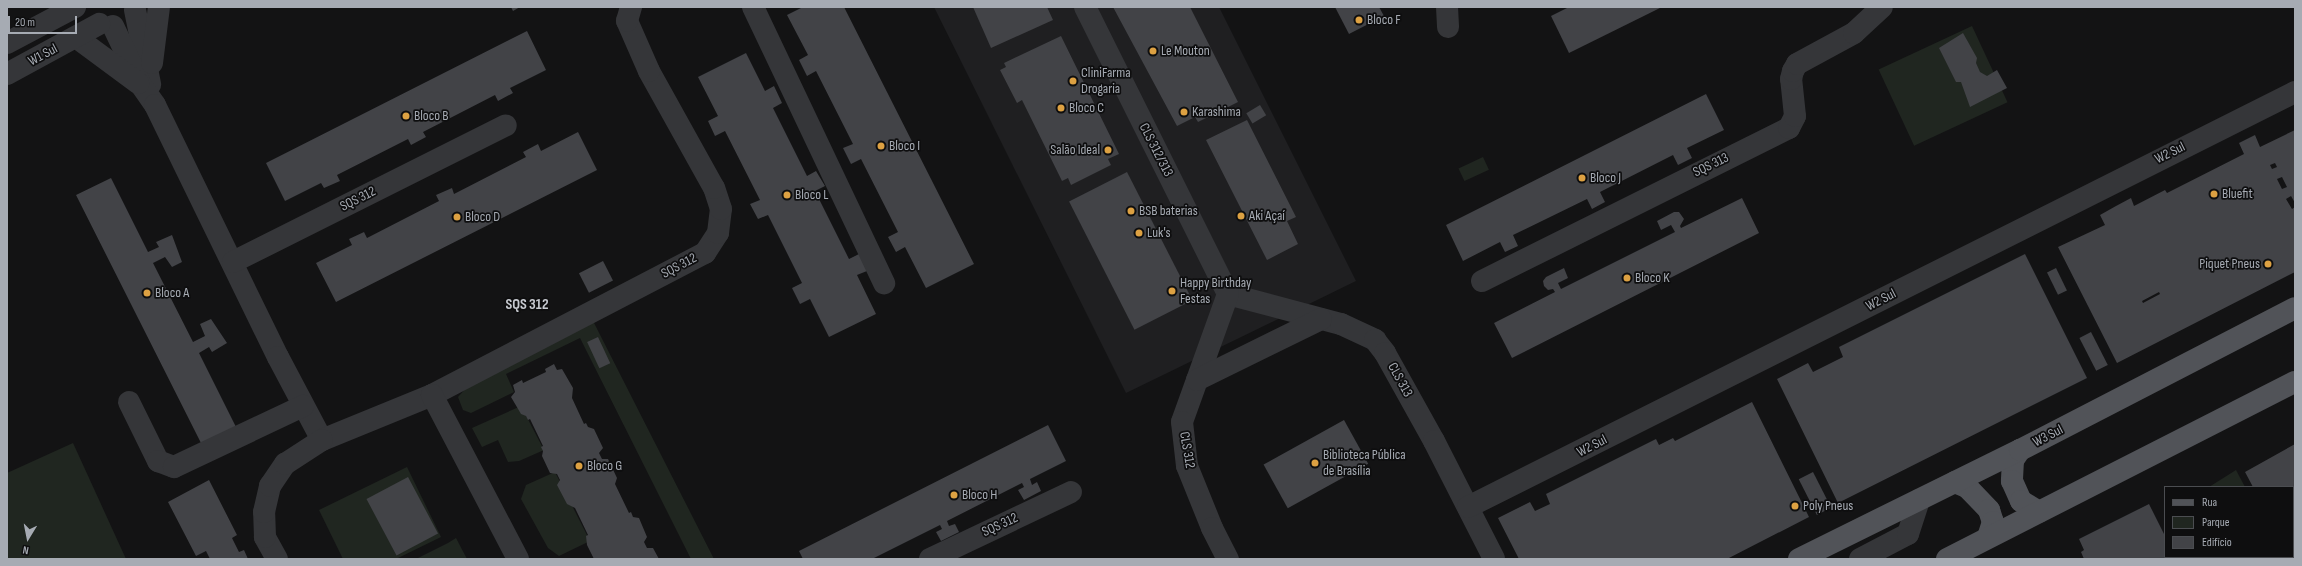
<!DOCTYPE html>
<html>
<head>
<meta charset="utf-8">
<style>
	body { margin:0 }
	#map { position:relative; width:2302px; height:566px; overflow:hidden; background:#131314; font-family:"Sofia Sans Condensed",sans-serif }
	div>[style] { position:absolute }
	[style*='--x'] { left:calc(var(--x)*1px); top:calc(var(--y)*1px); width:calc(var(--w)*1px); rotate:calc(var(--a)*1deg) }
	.built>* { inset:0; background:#1f1f21 }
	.green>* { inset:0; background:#202620; transform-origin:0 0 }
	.building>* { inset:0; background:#424347; transform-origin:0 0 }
	.minor>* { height:22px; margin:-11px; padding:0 11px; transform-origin:11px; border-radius:11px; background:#353639 }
	.major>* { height:22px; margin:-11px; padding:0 11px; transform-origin:11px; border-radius:11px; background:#515358 }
	.dots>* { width:11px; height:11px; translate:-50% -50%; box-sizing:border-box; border:2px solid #0e0e0f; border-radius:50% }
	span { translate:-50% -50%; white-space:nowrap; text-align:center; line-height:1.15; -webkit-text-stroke:3.5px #0e0e0f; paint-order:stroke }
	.poi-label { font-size:14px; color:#a6abb3 }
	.left { translate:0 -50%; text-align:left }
	.right { translate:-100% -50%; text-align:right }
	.street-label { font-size:14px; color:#a6abb3 }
	.neighbourhood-label { font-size:15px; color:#c7cad0; font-weight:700 }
	.frame { position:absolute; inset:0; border:8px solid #a6abb3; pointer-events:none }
	.legend { position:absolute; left:2164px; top:486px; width:130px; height:72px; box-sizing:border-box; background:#0e0e0f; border:1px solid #4b4d51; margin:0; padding:5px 7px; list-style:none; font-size:12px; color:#a6abb3 }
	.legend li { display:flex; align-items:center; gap:8px; height:20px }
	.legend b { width:20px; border:1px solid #4b4d51 }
	.north { position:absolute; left:8px; top:518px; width:40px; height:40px; -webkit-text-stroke:3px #0e0e0f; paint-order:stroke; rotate:190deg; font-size:11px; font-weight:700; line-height:16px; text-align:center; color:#a6abb3 }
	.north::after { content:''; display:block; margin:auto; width:14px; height:18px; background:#a6abb3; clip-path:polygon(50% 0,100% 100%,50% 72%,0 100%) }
	.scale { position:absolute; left:8px; top:16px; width:69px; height:18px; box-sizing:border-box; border:2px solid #a6abb3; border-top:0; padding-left:5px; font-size:12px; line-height:14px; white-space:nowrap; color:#a6abb3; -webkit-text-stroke:3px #0e0e0f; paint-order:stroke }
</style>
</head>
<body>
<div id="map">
	<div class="built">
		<i style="clip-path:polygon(934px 7px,1219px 7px,1356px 281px,1126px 393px)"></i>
	</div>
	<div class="green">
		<i style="left:1972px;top:26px;width:84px;height:103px;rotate:65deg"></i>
		<i style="left:1483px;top:157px;width:14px;height:27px;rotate:65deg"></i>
		<i style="clip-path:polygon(592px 319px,714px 559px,691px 559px,580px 338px,506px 374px,514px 392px,471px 413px,463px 410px,458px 397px,467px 387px)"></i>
		<i style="clip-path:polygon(521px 406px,544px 450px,519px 461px,508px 462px,498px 440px,482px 447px,472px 428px)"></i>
		<i style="clip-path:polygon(73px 443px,126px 559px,7px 559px,7px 473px)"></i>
		<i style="clip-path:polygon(407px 467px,441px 537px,396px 559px,343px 559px,319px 510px)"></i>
		<i style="clip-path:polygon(2236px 470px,2245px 487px,2209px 487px)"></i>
		<i style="clip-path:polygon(555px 472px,590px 541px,559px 556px,548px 548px,521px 499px,526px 485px)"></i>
		<i style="clip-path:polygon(456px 538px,467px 559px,416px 559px,448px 543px)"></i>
		<i style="left:2207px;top:557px;width:74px;height:2px"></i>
	</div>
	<div class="building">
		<i style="clip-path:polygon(511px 7px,520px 7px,513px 11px)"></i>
		<i style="clip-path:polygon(803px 7px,844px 7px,974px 264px,926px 288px,905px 247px,896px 252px,888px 237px,898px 232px,861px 159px,851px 164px,843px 148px,853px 144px,816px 71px,807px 76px,799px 60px,808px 55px,787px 15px)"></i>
		<i style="clip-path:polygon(973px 7px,1047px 7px,1053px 20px,991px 48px)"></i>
		<i style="clip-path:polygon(1113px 7px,1190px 7px,1238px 102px,1198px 122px,1195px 117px,1177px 126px)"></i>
		<i style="clip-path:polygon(1335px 7px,1379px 7px,1384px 16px,1349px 34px)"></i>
		<i style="clip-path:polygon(1569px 7px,1662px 7px,1569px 53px,1551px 16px)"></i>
		<i style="clip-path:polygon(527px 31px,546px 70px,510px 88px,513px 93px,498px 101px,495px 95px,423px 132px,426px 137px,411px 145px,408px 139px,337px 175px,340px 181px,324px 188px,321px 183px,285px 201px,266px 163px)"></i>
		<i style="clip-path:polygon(1963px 33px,1977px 58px,1976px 63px,1980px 72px,1987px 76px,1997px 70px,2007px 88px,1970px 107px,1961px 82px,1956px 82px,1939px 48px)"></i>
		<i style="clip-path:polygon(1061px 36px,1119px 154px,1108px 159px,1111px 165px,1071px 185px,1068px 178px,1062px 181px,1022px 100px,1017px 103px,1000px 70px,1006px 67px,1004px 63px)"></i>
		<i style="clip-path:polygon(746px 53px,765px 91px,774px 86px,782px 103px,773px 108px,807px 176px,816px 171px,825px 186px,815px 191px,849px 259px,859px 254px,867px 271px,857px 275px,876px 314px,829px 337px,810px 299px,800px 304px,792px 288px,802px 283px,768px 215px,758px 219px,750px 204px,760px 200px,725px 131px,715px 136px,708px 121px,718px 116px,698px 77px)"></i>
		<i style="clip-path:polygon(1706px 94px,1724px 130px,1687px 148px,1692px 158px,1678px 165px,1673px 155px,1600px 192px,1605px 202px,1592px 209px,1587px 199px,1513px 235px,1518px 246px,1505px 252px,1500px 242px,1463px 261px,1446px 225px)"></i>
		<i style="left:1260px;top:105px;width:12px;height:16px;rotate:59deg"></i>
		<i style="clip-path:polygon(1247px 120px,1296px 217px,1287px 221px,1298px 244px,1267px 260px,1206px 140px)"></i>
		<i style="clip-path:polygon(evenodd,2295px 130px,2295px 203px,2291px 196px,2286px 199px,2292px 209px,2295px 207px,2295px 272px,2117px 363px,2058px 247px,2105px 225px,2100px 215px,2116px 206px,2131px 198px,2134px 206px,2165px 190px,2167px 193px,2244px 154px,2239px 143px,2255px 135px,2260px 147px,2295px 130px,2275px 163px,2277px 167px,2272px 169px,2270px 165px,2275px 163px,2295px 130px,2282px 177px,2287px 187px,2282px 189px,2277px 179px,2282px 177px,2295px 130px,2159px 292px,2160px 294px,2143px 303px,2142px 301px,2159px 292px)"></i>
		<i style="clip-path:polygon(578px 132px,597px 170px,336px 302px,316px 263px,352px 245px,349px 239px,364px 232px,367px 238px,439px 201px,436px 195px,452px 188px,454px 194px,526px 157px,523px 152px,538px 144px,541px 151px)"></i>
		<i style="left:1127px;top:172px;width:144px;height:65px;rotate:63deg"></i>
		<i style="clip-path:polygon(111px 178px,148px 252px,159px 247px,156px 242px,172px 235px,182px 262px,172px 267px,165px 257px,153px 263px,193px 342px,205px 336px,200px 324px,211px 319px,227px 343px,212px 352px,209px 347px,199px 353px,236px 427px,202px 445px,76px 195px)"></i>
		<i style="clip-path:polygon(1742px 198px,1759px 233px,1512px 358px,1494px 323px,1555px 292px,1553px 289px,1548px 290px,1544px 286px,1543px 281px,1546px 277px,1564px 268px,1568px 278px,1558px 283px,1561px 289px,1675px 232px,1671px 225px,1661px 230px,1657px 221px,1674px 212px,1679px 212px,1684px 219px,1680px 226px,1681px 228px)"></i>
		<i style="clip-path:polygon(2025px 254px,2087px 378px,1838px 503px,1777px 379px,1808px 363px,1813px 372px,1843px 357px,1839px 347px)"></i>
		<i style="left:603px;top:261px;width:22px;height:27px;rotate:63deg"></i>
		<i style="left:2056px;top:268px;width:25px;height:10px;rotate:64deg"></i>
		<i style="left:2091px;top:332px;width:37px;height:13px;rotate:63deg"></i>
		<i style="left:598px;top:337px;width:29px;height:12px;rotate:65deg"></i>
		<i style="clip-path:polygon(554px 364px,557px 370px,562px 369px,573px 388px,572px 398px,584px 424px,586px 423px,588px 427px,594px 429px,603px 448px,599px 453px,602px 459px,608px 459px,617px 478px,615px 484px,629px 513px,631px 512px,633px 517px,639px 518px,647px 537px,644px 542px,647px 548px,653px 548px,659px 559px,594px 559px,587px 545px,586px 536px,588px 535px,575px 508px,567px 504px,557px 485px,560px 480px,557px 474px,550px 473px,542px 456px,543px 451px,541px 447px,543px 446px,530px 419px,528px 420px,526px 416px,521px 414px,511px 397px,515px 392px,513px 385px,522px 380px,523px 383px,546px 372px,545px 369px)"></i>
		<i style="clip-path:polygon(1752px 402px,1809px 517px,1727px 559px,1519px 559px,1498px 518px,1530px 502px,1535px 511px,1550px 504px,1546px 494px,1656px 439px,1659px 445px,1673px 438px,1675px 441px)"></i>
		<i style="left:1344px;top:420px;width:50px;height:92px;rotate:61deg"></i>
		<i style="clip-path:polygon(1048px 425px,1066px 461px,1030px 479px,1032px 485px,1037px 482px,1041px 491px,1024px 500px,1018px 490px,1024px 487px,1022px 483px,947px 521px,949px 526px,955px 524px,959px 532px,941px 541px,936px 532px,942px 529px,940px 525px,872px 559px,803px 559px,799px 551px)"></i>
		<i style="clip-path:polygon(2295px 444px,2295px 559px,2293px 559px,2293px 487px,2253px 487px,2245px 472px)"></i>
		<i style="left:1813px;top:472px;width:40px;height:16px;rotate:63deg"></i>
		<i style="left:408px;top:477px;width:64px;height:47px;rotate:62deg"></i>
		<i style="clip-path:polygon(209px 480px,237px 535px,232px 538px,239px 552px,244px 550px,248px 559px,210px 559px,206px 551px,196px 556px,168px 502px)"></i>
		<i style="clip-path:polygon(2149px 504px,2165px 536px,2165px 557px,2176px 557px,2177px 559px,2084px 559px,2081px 552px,2084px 550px,2079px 539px)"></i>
	</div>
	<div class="minor">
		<i style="--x:753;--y:7;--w:306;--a:64.6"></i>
		<i style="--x:1085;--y:7;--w:321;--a:63.5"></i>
		<i style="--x:1447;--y:7;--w:20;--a:87"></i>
		<i style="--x:135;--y:10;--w:76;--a:78.5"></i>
		<i style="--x:113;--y:26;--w:65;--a:64.6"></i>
		<i style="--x:141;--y:85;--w:24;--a:55"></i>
		<i style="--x:155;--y:105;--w:280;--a:64"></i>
		<i style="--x:278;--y:357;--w:94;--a:62.1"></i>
		<i style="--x:322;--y:440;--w:119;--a:-22.2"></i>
		<i style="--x:432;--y:395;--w:308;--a:-27.5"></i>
		<i style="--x:705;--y:253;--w:24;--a:-57"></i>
		<i style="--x:718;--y:233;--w:24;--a:-83"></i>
		<i style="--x:721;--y:209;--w:22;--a:-108"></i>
		<i style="--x:714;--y:188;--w:134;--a:-119.1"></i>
		<i style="--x:649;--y:71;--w:55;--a:-113.7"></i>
		<i style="--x:627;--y:21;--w:15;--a:-74"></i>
		<i style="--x:77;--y:38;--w:76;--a:36.4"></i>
		<i style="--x:7;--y:43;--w:77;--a:-27.9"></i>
		<i style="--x:152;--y:63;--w:56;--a:-82.9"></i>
		<i style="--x:7;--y:74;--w:105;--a:-28.5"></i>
		<i style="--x:233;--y:262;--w:305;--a:-26.6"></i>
		<i style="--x:1482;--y:281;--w:343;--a:-26.5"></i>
		<i style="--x:1789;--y:128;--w:13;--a:-63"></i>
		<i style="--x:1795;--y:116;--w:37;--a:-96"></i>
		<i style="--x:1791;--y:79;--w:8;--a:-76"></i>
		<i style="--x:1793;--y:71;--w:8;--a:-60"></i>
		<i style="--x:1797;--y:64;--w:65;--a:-28.5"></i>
		<i style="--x:1854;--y:33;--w:38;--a:-43"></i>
		<i style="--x:1228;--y:294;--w:117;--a:14.9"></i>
		<i style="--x:1341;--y:324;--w:38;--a:25"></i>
		<i style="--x:1375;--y:340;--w:16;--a:52"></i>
		<i style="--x:1385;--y:353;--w:101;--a:60.9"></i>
		<i style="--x:1434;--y:441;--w:132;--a:63"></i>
		<i style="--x:1228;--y:294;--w:136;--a:109.8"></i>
		<i style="--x:1182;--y:422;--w:44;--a:83.5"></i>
		<i style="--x:1187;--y:466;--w:67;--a:68"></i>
		<i style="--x:1212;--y:528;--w:35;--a:63"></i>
		<i style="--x:1197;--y:380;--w:138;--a:-26.2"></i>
		<i style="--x:432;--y:395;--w:185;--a:62.3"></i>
		<i style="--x:129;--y:402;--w:66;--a:63.8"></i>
		<i style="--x:158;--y:461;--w:17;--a:21"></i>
		<i style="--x:174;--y:467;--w:143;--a:-25.3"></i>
		<i style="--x:1468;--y:507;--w:925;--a:-26.65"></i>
		<i style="--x:277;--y:559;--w:25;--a:-119"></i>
		<i style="--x:265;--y:537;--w:25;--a:-92"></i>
		<i style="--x:264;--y:512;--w:27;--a:-77"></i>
		<i style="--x:270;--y:486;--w:27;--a:-56"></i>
		<i style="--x:285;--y:464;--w:44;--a:-33"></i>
		<i style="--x:930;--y:559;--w:156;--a:-25.4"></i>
		<i style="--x:1860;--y:559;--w:54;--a:-27.5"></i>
		<i style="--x:1908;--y:534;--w:36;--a:-72"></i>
	</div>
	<div class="major">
		<i style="--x:2020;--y:450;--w:12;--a:125"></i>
		<i style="--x:2013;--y:460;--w:21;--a:93"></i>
		<i style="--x:2012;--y:481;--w:22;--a:66"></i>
		<i style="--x:2021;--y:501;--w:21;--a:31"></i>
		<i style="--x:1955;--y:482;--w:13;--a:23"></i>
		<i style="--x:1967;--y:487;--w:32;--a:46"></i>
		<i style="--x:1989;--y:510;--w:13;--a:72"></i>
		<i style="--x:1993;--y:522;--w:16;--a:108"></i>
		<i style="--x:1799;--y:559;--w:246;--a:-26.3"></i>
		<i style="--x:2020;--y:450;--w:309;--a:-27.3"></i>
		<i style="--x:1947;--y:559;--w:390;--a:-27"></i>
	</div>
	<div class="dots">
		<i style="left:1359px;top:20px;background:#dda142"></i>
		<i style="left:1153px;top:51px;background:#dda142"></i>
		<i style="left:1073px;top:81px;background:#dda142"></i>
		<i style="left:1061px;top:108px;background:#dda142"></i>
		<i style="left:1184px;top:112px;background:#dda142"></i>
		<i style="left:406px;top:116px;background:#dda142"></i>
		<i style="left:881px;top:146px;background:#dda142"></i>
		<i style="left:1108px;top:150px;background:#dda142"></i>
		<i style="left:1582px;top:178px;background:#dda142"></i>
		<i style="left:2214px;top:194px;background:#dda142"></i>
		<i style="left:787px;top:195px;background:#dda142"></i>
		<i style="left:1131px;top:211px;background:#dda142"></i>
		<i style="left:1241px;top:216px;background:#dda142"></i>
		<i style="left:457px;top:217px;background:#dda142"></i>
		<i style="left:1139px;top:233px;background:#dda142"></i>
		<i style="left:2268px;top:264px;background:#dda142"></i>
		<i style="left:1627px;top:278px;background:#dda142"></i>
		<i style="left:1172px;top:291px;background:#dda142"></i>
		<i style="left:147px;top:293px;background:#dda142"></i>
		<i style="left:1315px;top:463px;background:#dda142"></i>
		<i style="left:579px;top:466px;background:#dda142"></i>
		<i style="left:954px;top:495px;background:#dda142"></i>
		<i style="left:1795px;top:506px;background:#dda142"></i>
	</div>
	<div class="poi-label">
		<span class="left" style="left:1367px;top:20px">Bloco F</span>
		<span class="left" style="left:1161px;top:51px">Le Mouton</span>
		<span class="left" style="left:1081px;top:81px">CliniFarma<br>Drogaria</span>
		<span class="left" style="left:1069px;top:108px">Bloco C</span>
		<span class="left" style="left:1192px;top:112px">Karashima</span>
		<span class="left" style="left:414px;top:116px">Bloco B</span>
		<span class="left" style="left:889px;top:146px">Bloco I</span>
		<span class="right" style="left:1100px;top:150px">Salão Ideal</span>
		<span class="left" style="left:1590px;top:178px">Bloco J</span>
		<span class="left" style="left:2222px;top:194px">Bluefit</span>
		<span class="left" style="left:795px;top:195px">Bloco L</span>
		<span class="left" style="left:1139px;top:211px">BSB baterias</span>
		<span class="left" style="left:1249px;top:216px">Aki Açaí</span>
		<span class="left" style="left:465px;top:217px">Bloco D</span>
		<span class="left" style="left:1147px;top:233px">Luk's</span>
		<span class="right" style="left:2260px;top:264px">Piquet Pneus</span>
		<span class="left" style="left:1635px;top:278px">Bloco K</span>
		<span class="left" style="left:1180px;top:291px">Happy Birthday<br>Festas</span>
		<span class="left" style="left:155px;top:293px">Bloco A</span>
		<span class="left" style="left:1323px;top:463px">Biblioteca Pública<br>de Brasília</span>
		<span class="left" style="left:587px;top:466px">Bloco G</span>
		<span class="left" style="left:962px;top:495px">Bloco H</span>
		<span class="left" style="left:1803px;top:506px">Poly Pneus</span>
	</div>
	<div class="street-label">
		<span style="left:43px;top:55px;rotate:-28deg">W1 Sul</span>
		<span style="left:1156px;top:150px;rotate:63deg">CLS 312/313</span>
		<span style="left:2170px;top:153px;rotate:-26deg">W2 Sul</span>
		<span style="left:1711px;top:165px;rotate:-26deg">SQS 313</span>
		<span style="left:358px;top:199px;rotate:-27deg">SQS 312</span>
		<span style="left:679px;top:266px;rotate:-28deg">SQS 312</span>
		<span style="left:1881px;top:300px;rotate:-27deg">W2 Sul</span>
		<span style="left:1400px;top:380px;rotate:61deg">CLS 313</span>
		<span style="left:2048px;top:436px;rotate:-27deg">W3 Sul</span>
		<span style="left:1592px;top:446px;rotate:-27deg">W2 Sul</span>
		<span style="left:1187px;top:450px;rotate:80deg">CLS 312</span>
		<span style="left:1000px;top:525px;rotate:-25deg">SQS 312</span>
	</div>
	<div class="neighbourhood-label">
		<span style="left:527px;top:305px">SQS 312</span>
	</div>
	<div class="frame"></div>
	<ul class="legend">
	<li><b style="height:5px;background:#515358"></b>Rua</li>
	<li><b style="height:11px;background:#202620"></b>Parque</li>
	<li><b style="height:11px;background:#424347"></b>Edifício</li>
	</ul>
	<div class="north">N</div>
	<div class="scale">20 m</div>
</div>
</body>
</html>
